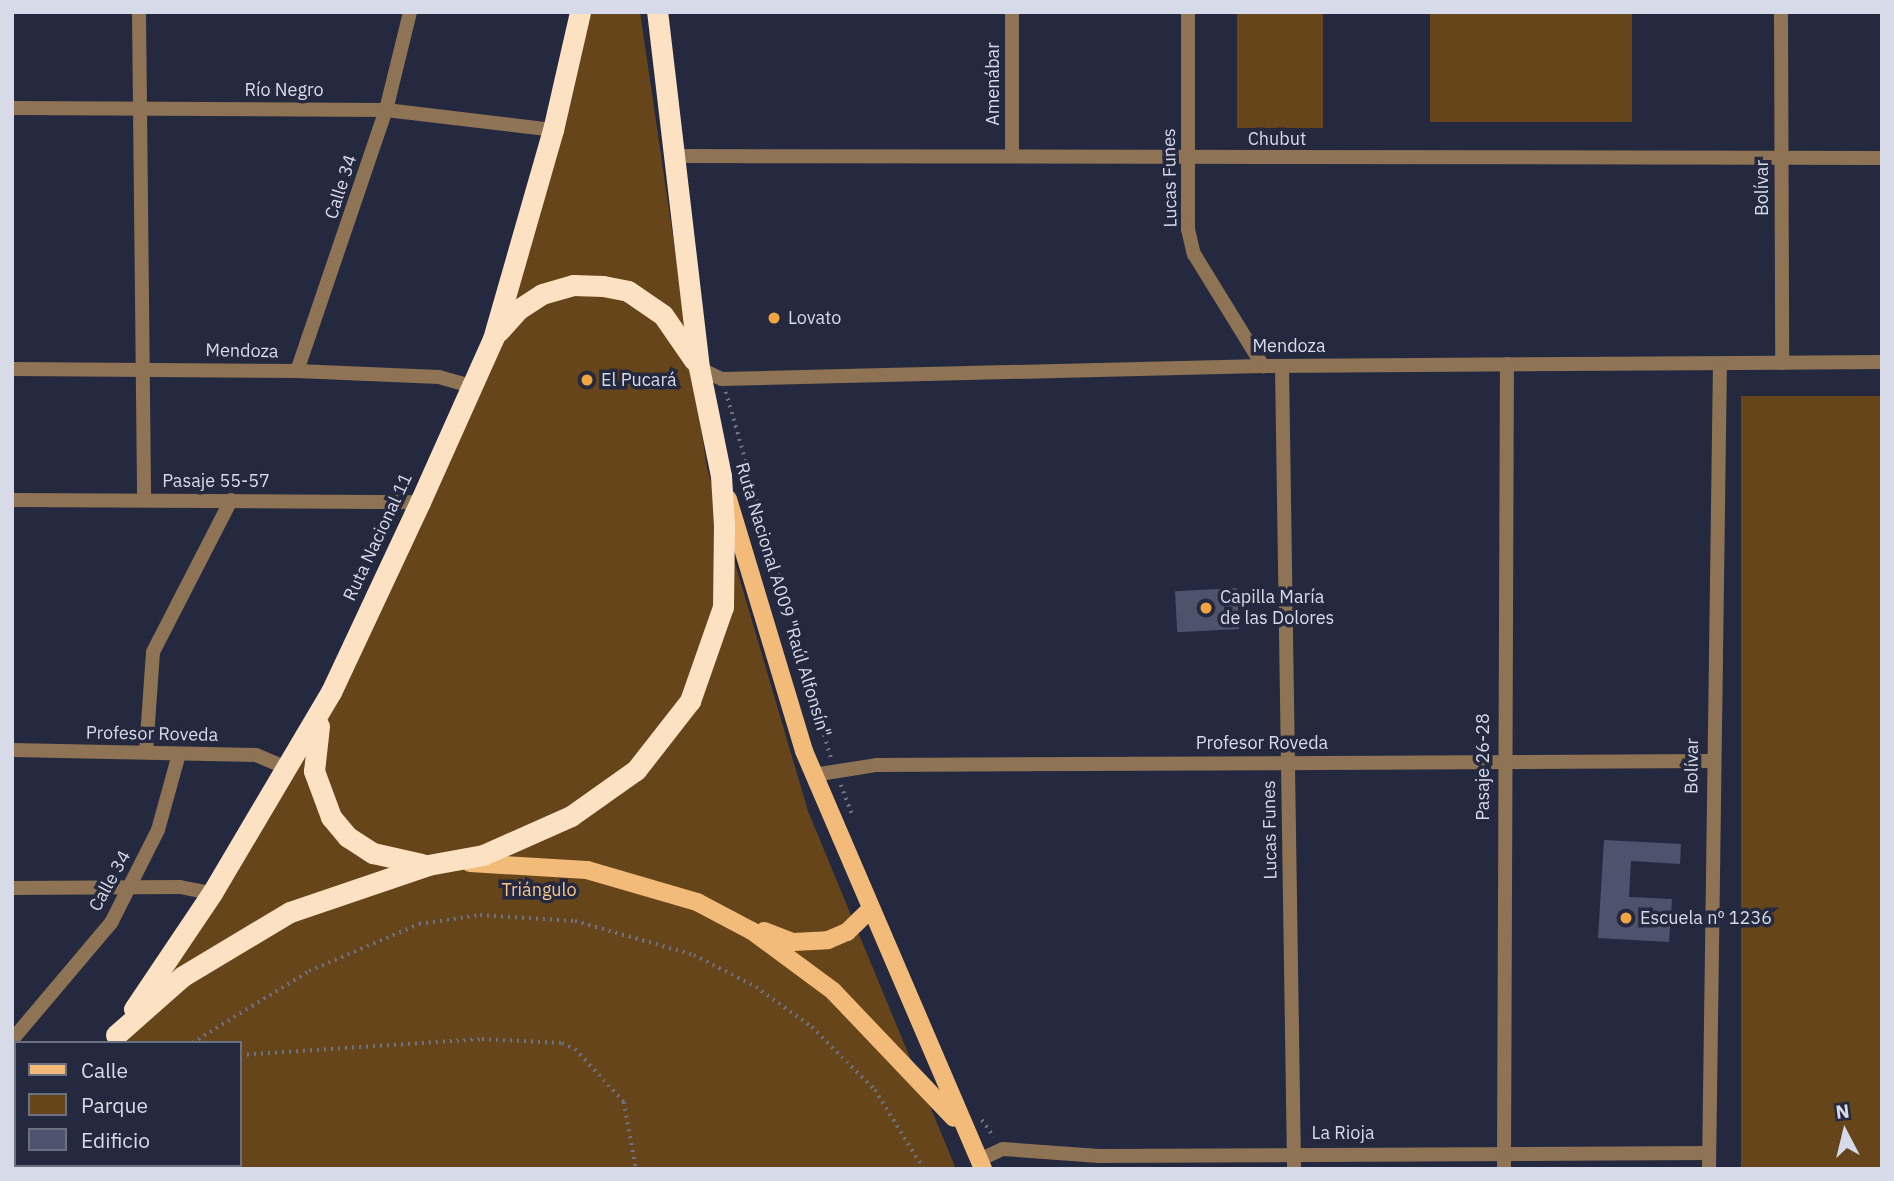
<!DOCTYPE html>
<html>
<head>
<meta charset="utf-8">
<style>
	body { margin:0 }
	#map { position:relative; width:1894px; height:1181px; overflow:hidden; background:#24293f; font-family:"IBM Plex Sans",sans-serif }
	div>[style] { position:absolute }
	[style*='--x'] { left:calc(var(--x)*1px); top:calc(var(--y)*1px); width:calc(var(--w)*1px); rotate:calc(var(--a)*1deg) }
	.green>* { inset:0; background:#66451a; transform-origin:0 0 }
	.building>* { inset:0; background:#4e536d; transform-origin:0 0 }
	.path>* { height:3.5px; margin-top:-1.75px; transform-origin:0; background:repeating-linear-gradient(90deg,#6d7184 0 2px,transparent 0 7px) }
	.street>* { height:14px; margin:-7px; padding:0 7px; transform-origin:7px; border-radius:7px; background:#8e7354 }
	.primary>* { height:18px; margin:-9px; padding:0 9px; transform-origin:9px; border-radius:9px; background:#f3bb79 }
	.highway>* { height:21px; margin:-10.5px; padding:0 10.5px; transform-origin:10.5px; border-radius:10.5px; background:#fce1c3 }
	.dots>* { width:19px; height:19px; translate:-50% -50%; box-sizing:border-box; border:4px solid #24293f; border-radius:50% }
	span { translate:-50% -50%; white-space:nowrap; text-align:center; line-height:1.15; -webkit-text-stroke:7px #24293f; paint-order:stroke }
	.street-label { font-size:18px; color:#d7dae9 }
	.poi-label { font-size:18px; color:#d7dae9 }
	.left { translate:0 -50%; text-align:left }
	.park-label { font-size:18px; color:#f6c58c }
	.frame { position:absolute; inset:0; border:14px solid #d7dae9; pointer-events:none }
	.legend { position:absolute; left:14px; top:1041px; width:228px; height:126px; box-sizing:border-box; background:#24293f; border:2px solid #6c7083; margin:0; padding:9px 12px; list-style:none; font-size:21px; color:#d7dae9 }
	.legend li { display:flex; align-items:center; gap:14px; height:35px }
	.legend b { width:35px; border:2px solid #6c7083 }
	.north { position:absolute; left:1810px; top:1097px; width:70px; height:70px; -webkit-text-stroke:5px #24293f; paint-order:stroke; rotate:353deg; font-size:19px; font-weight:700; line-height:28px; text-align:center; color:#d7dae9 }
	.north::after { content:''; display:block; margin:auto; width:24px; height:32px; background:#d7dae9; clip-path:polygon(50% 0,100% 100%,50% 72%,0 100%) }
</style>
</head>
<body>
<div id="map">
	<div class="green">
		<i style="clip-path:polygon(587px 12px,640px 12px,707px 468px,808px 811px,956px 1169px,16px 1169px,240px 1165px,240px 1043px,106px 1043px,212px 893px,287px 768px,471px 386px)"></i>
		<i style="left:1237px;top:12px;width:86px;height:116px"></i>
		<i style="left:1430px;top:12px;width:202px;height:110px"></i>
		<i style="left:1882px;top:396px;width:773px;height:141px;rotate:90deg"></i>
	</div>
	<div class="building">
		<i style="left:1237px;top:588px;width:41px;height:62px;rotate:87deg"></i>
		<i style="clip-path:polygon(1604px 840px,1681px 844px,1680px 864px,1631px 861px,1629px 897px,1672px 899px,1669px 942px,1598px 938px)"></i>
	</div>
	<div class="path">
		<i style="--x:726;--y:392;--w:381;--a:74"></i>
		<i style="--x:841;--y:785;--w:31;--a:69"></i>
		<i style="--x:192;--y:1043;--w:137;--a:-31.6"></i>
		<i style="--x:309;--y:971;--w:120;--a:-23.1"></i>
		<i style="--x:419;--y:924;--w:62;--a:-8.4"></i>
		<i style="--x:480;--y:915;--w:95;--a:3.6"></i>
		<i style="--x:575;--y:921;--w:124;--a:15.9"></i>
		<i style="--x:694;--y:955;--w:70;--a:27.3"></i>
		<i style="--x:756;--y:987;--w:69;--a:35.5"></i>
		<i style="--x:812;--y:1027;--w:89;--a:45"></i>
		<i style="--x:875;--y:1090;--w:93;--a:58.2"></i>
		<i style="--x:240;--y:1055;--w:243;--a:-3.8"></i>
		<i style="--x:482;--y:1039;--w:80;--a:2.9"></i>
		<i style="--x:562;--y:1043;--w:14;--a:25"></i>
		<i style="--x:575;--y:1049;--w:72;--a:47.2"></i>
		<i style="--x:624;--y:1102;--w:68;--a:79.8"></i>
		<i style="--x:982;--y:1120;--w:21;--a:55"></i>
		<i style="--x:104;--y:1169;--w:4;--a:-76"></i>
		<i style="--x:124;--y:1169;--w:4;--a:-76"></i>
	</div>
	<div class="street">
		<i style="--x:139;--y:12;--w:488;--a:89.4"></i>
		<i style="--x:1188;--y:12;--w:217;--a:90"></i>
		<i style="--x:1188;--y:229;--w:26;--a:77"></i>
		<i style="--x:1194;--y:254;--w:132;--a:58.4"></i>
		<i style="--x:1781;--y:12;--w:351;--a:89.8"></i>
		<i style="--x:12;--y:108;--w:374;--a:0.3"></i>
		<i style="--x:386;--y:110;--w:168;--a:6.8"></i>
		<i style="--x:672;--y:156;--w:1210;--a:0.09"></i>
		<i style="--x:1012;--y:156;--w:144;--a:-90"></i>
		<i style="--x:1282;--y:366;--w:803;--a:89.14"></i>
		<i style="--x:699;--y:368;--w:25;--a:26"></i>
		<i style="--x:722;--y:379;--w:541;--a:-1.38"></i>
		<i style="--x:1263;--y:366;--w:619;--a:-0.37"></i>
		<i style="--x:12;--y:369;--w:285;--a:0.4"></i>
		<i style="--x:297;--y:371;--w:142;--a:2.4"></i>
		<i style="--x:439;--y:377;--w:33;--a:16"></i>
		<i style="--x:297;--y:371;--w:276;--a:-71.2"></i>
		<i style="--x:386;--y:110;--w:101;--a:-76.2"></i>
		<i style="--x:12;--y:500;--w:408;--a:0.3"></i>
		<i style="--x:12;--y:750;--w:244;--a:1.2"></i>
		<i style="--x:256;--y:755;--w:34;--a:23"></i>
		<i style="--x:146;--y:752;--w:100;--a:-86"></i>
		<i style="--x:153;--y:652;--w:171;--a:-62.8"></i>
		<i style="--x:813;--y:775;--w:65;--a:-8.9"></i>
		<i style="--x:877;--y:765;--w:834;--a:-0.27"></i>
		<i style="--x:12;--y:888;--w:168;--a:-0.3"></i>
		<i style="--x:180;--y:887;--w:33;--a:11"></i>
		<i style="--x:12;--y:1040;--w:153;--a:-49.8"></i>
		<i style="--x:111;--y:923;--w:104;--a:-63.2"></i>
		<i style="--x:158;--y:830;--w:79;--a:-74.6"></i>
		<i style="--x:979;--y:1160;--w:26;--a:-25"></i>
		<i style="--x:1003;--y:1149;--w:96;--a:4.2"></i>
		<i style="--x:1099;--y:1156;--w:610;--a:-0.28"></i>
		<i style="--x:1504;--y:1169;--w:805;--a:-89.79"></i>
		<i style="--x:1709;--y:1169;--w:805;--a:-89.22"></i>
	</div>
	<div class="primary">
		<i style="--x:728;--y:499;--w:263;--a:73.2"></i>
		<i style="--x:804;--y:751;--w:455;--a:66.8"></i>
		<i style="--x:470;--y:863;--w:117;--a:3.4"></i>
		<i style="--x:587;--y:870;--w:115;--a:16.2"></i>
		<i style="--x:697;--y:902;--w:62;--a:27.8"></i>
		<i style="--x:752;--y:931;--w:101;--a:36.5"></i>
		<i style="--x:833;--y:991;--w:175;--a:46.4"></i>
		<i style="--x:764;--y:931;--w:31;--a:21"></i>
		<i style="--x:793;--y:942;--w:35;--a:-3"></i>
		<i style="--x:828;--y:940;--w:21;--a:-23"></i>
		<i style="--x:847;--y:932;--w:33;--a:-44"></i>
	</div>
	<div class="highway">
		<i style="--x:498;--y:332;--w:31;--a:-48"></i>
		<i style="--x:519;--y:309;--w:27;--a:-33"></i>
		<i style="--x:542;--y:294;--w:32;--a:-16"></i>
		<i style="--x:573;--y:285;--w:30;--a:2"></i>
		<i style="--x:603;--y:286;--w:25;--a:11"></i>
		<i style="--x:628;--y:291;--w:42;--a:34.4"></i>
		<i style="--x:663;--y:315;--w:55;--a:55.4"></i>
		<i style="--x:319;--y:726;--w:45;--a:96.3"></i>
		<i style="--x:314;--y:771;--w:49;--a:69.7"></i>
		<i style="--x:331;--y:817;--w:26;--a:50"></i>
		<i style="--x:348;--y:837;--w:30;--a:33"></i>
		<i style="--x:373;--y:853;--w:50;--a:12.7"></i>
		<i style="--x:134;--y:1009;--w:140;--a:-56.1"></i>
		<i style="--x:212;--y:893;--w:234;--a:-59.4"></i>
		<i style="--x:331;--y:692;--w:210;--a:-64.9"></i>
		<i style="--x:420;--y:502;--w:179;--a:-65.9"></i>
		<i style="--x:493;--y:339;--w:217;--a:-74"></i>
		<i style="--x:553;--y:130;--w:121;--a:-77.1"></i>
		<i style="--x:116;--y:1035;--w:89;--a:-41.4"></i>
		<i style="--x:183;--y:976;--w:125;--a:-30.9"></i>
		<i style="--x:290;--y:912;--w:146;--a:-18.8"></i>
		<i style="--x:428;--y:865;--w:56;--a:-10.3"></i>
		<i style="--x:483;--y:855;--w:96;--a:-23.9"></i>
		<i style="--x:571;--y:816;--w:80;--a:-35.3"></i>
		<i style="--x:636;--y:770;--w:88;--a:-52"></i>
		<i style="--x:690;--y:701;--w:100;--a:-70.7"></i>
		<i style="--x:723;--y:607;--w:82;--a:-89.3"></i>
		<i style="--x:724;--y:525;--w:49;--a:-93.5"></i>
		<i style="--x:721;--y:476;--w:110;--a:-101.5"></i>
		<i style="--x:699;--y:368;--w:358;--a:-96.7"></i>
		<i style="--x:17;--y:1169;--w:4;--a:-63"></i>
	</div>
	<div class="dots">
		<i style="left:774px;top:318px;background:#f1a540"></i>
		<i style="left:587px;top:380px;background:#f1a540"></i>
		<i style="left:1206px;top:608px;background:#f1a540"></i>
		<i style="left:1626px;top:918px;background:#f1a540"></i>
	</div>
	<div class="street-label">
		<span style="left:993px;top:84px;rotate:-90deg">Amenábar</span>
		<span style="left:284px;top:90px">Río Negro</span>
		<span style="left:1277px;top:139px">Chubut</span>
		<span style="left:1170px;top:178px;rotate:-91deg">Lucas Funes</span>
		<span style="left:341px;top:187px;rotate:-72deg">Calle 34</span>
		<span style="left:1762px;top:188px;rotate:-90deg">Bolívar</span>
		<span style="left:1289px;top:346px">Mendoza</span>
		<span style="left:242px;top:351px;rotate:1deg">Mendoza</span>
		<span style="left:216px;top:481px">Pasaje 55-57</span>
		<span style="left:378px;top:537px;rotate:-65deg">Ruta Nacional 11</span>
		<span style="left:783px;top:600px;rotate:73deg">Ruta Nacional A009 "Raúl Alfonsín"</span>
		<span style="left:152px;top:734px;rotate:1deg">Profesor Roveda</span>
		<span style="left:1262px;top:743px">Profesor Roveda</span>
		<span style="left:1692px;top:766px;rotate:-89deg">Bolívar</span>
		<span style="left:1483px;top:767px;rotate:-90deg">Pasaje 26-28</span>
		<span style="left:1270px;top:830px;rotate:-91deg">Lucas Funes</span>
		<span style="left:110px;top:881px;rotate:-61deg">Calle 34</span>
		<span style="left:1343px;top:1133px">La Rioja</span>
	</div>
	<div class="poi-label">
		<span class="left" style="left:788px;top:318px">Lovato</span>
		<span class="left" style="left:601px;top:380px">El Pucará</span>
		<span class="left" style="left:1220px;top:608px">Capilla María<br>de las Dolores</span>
		<span class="left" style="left:1640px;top:918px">Escuela nº 1236</span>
	</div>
	<div class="park-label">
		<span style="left:539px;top:890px">Triángulo</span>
	</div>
	<div class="frame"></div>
	<ul class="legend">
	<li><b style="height:9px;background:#f3bb79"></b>Calle</li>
	<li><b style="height:19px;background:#66451a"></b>Parque</li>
	<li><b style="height:19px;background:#4e536d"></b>Edificio</li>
	</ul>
	<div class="north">N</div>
</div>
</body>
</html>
